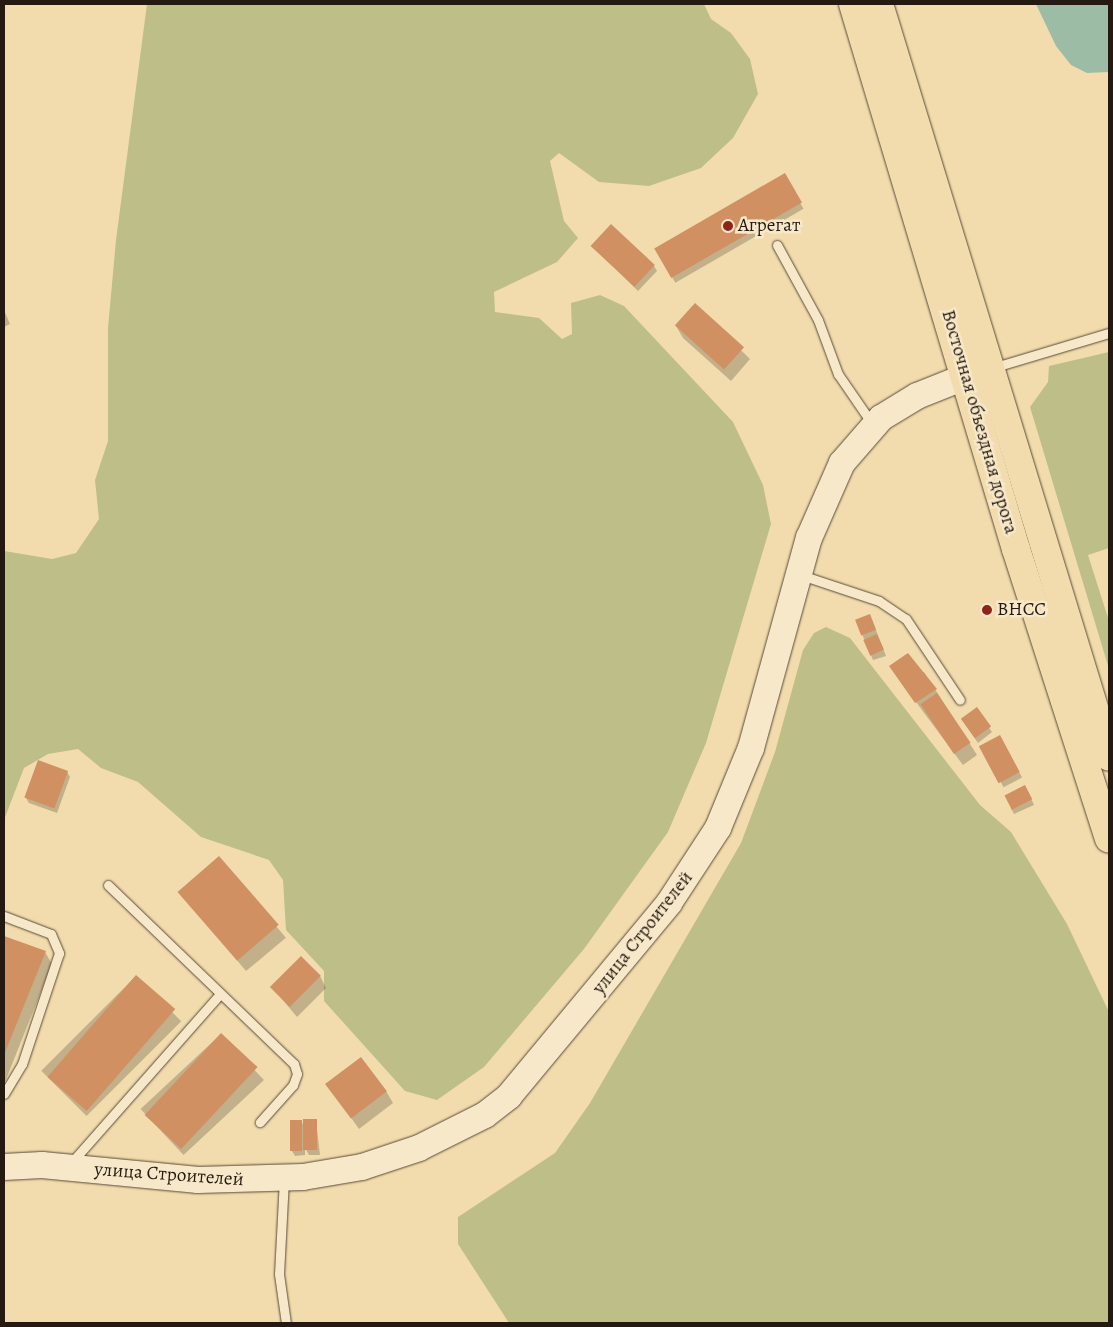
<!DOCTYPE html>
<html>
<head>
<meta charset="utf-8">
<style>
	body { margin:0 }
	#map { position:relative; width:1113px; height:1327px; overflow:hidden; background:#f2dcad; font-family:Alegreya,serif }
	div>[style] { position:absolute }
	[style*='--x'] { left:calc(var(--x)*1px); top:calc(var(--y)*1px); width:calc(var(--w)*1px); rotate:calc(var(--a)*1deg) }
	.green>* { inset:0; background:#bebf88 }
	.water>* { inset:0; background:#9cbca6 }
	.shadow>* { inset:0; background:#0003; transform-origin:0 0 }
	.building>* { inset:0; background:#d19061; transform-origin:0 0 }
	.roads { filter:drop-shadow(0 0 1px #584a38) drop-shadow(0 0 1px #584a38) }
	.lane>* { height:9px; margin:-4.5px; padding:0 4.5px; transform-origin:4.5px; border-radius:4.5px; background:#f7e8ca }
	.secondary>* { height:26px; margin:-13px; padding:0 13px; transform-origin:13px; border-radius:13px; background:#f7e8ca }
	.primary>* { height:28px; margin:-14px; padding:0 14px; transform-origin:14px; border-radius:14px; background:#f2dcad }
	.dots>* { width:14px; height:14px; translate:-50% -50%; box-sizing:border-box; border:2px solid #f7e8ca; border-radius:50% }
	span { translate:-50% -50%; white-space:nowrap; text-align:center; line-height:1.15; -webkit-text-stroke:5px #f7e8ca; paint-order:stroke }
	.poi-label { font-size:19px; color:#241a11 }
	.left { translate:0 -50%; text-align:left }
	.street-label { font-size:19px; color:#241a11 }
	.frame { position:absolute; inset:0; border:5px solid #241a11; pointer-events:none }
</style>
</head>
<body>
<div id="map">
	<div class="green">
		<i style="clip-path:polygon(147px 4px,704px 4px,711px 19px,731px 33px,750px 59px,758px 94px,733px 138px,701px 168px,649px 186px,599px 182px,559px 153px,550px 161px,564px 221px,578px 238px,557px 262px,494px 292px,495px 312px,539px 318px,562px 339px,572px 334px,571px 303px,600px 295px,624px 306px,733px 422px,763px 485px,771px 524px,706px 743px,668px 832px,584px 949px,484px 1067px,437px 1100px,405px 1091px,324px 1001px,324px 971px,286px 930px,283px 880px,269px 860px,201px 837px,138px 782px,101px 768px,78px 749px,48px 754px,24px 768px,4px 820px,4px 551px,52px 559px,76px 553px,99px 519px,95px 480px,108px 441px,108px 328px,116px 240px)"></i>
		<i style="clip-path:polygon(1109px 352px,1109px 548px,1088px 555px,1109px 621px,1109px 669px,1030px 407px,1048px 382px,1049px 366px)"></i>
		<i style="clip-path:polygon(826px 627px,850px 638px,980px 805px,1011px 832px,1067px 924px,1109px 1012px,1109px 1323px,509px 1323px,458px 1244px,458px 1217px,555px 1153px,590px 1103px,741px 843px,775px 752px,803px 650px,814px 633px)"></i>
	</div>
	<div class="water">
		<i style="clip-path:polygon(1036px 4px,1109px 4px,1109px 72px,1087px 73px,1071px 65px,1056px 46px)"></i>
	</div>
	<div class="shadow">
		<i style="left:784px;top:175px;width:39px;height:148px;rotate:60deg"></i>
		<i style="clip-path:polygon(592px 246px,654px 266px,657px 271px,638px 291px)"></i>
		<i style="clip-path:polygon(695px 305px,750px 359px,731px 381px,683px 338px,676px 326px)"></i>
		<i style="clip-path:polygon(4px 310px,10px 324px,4px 327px)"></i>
		<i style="clip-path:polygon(856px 620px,872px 620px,886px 656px,873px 660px)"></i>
		<i style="clip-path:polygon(924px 672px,977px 755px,963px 765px,898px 678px)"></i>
		<i style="clip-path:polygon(976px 708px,992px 732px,978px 743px,965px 724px)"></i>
		<i style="left:1000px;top:736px;width:47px;height:21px;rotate:62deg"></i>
		<i style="clip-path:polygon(67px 772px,70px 777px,57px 813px,29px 803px,26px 798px)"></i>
		<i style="clip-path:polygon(1028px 792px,1034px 805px,1014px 814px,1011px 808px)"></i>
		<i style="left:219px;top:858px;width:104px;height:52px;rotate:50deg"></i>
		<i style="clip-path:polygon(4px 937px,45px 952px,52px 964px,5px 1082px)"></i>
		<i style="left:136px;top:976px;width:64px;height:134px;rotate:45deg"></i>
		<i style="clip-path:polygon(320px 976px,326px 988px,297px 1017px,272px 987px)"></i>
		<i style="left:221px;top:1034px;width:63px;height:110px;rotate:47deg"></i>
		<i style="clip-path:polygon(327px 1084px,386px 1091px,393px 1103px,359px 1129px)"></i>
		<i style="clip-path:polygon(316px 1120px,320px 1155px,309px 1155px,305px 1148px,305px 1155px,295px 1156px,292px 1151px,301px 1121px,305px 1128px)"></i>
	</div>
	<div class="building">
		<i style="left:785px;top:173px;width:34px;height:151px;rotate:60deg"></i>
		<i style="left:611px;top:224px;width:60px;height:30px;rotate:43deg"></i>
		<i style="left:695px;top:303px;width:66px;height:30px;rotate:42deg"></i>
		<i style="left:870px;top:614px;width:17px;height:16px;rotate:69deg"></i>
		<i style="left:877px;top:634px;width:17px;height:15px;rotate:66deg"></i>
		<i style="clip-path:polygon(908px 653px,937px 689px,915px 703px,889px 666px)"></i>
		<i style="left:937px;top:693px;width:60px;height:20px;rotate:56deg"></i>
		<i style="left:977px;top:707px;width:24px;height:20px;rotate:54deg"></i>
		<i style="left:1000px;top:735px;width:42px;height:24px;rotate:62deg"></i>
		<i style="left:38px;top:760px;width:32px;height:40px;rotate:20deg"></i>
		<i style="left:1025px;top:785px;width:16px;height:23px;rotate:63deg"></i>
		<i style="left:219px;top:856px;width:91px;height:55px;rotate:49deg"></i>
		<i style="clip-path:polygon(4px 936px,46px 951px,4px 1055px)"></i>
		<i style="left:301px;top:956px;width:28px;height:44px;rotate:45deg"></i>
		<i style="left:136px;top:975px;width:52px;height:135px;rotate:41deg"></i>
		<i style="left:221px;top:1033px;width:50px;height:112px;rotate:43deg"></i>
		<i style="left:361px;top:1057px;width:43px;height:45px;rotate:53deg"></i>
		<i style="left:303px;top:1119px;width:14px;height:31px"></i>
		<i style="left:290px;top:1120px;width:12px;height:31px"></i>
	</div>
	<div class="roads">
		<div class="lane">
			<i style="--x:777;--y:245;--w:85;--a:61.3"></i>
			<i style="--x:818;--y:320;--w:58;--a:69.7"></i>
			<i style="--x:838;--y:374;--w:62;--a:55.5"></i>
			<i style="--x:992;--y:368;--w:122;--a:-16.7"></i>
			<i style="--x:801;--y:575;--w:82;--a:18.4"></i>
			<i style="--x:879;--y:601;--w:32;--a:34"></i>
			<i style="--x:906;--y:619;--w:97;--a:56.3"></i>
			<i style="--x:108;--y:885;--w:258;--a:43.9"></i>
			<i style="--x:294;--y:1064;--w:10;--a:73"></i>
			<i style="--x:297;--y:1074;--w:12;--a:110"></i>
			<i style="--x:293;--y:1085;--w:50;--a:131.7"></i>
			<i style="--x:4;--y:916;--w:50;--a:21"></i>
			<i style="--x:51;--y:934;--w:21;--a:67"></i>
			<i style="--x:59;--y:953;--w:117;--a:108.4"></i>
			<i style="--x:22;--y:1064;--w:35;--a:121"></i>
			<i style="--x:71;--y:1163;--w:225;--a:-48.6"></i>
			<i style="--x:284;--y:1179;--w:95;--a:93"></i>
			<i style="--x:279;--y:1274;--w:49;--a:81.9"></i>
		</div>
		<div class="secondary">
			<i style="--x:4;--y:1167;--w:38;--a:-3"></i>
			<i style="--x:42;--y:1165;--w:157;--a:5.5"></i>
			<i style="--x:198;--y:1180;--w:105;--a:-1.6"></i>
			<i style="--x:303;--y:1177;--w:60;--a:-9.6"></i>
			<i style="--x:362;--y:1167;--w:60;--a:-18.4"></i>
			<i style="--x:419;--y:1148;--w:74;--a:-26.6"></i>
			<i style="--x:485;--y:1115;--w:31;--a:-38"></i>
			<i style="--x:509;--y:1096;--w:251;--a:-50.3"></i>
			<i style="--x:669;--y:903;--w:90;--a:-56.8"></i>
			<i style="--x:718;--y:828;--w:87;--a:-67.6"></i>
			<i style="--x:751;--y:748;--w:218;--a:-74.6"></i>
			<i style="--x:809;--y:538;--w:82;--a:-66.3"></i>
			<i style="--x:842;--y:463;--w:60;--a:-49.1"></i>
			<i style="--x:881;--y:418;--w:42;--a:-31.4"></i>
			<i style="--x:917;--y:396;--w:54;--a:-21.8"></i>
		</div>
		<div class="primary">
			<i style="--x:853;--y:4;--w:569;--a:73.35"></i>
			<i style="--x:1016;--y:549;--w:304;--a:72.2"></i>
			<i style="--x:879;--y:4;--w:787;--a:73.01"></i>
		</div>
	</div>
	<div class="dots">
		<i style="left:728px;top:226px;background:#8f2418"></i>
		<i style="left:987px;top:610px;background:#8f2418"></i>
	</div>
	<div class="poi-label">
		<span class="left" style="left:738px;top:226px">Агрегат</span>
		<span class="left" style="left:997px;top:610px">ВНСС</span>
	</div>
	<div class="street-label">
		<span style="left:979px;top:422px;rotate:74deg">Восточная объездная дорога</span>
		<span style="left:643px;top:933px;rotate:-52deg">улица Строителей</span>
		<span style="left:169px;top:1175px;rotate:4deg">улица Строителей</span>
	</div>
	<div class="frame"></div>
</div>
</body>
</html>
